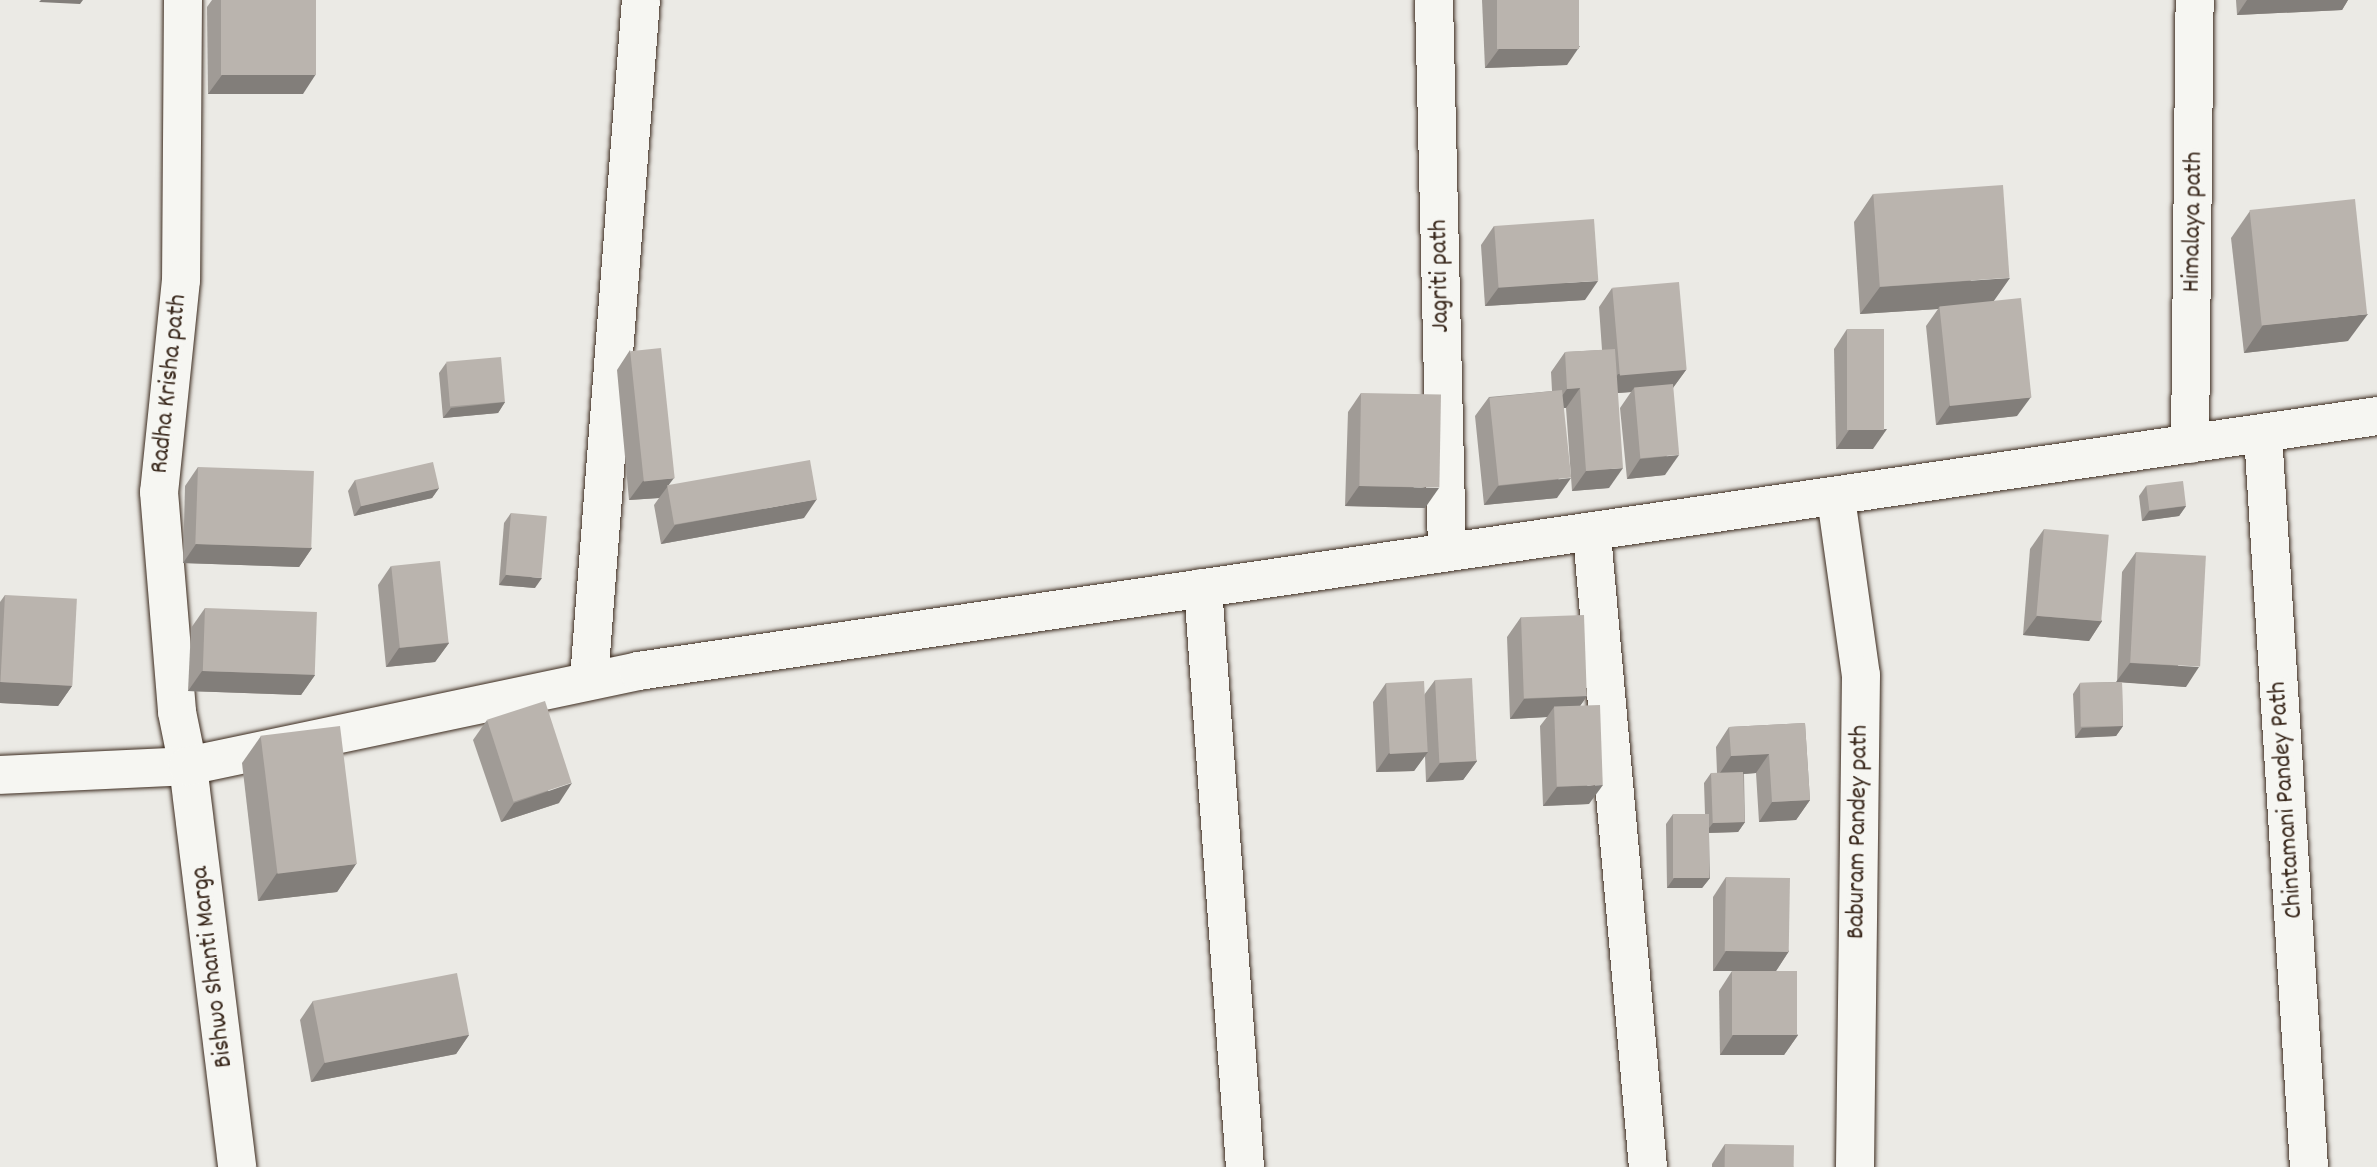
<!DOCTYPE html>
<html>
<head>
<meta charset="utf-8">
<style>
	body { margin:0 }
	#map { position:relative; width:2377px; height:1167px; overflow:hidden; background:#ebeae5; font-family:Dekko,sans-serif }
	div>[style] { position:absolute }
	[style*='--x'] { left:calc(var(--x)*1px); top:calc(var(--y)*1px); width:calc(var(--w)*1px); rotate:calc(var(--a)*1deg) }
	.roads { filter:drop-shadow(0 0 2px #3b2a1e) drop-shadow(0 0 2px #3b2a1e) }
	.street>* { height:38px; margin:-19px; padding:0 19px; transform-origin:19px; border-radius:19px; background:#f6f6f2 }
	.wall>* { inset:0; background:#a09b96 }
	.shaded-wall>* { inset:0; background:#827e7a }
	.building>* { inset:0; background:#bab4ae; transform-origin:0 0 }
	span { translate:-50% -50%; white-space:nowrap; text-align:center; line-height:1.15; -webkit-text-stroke:8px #f6f6f2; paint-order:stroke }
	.street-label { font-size:26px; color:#3b2a1e }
</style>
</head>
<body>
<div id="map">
	<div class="roads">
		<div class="street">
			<i style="--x:183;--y:0;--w:280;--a:90.4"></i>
			<i style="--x:181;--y:280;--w:213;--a:95.9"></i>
			<i style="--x:159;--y:492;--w:221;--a:85.3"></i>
			<i style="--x:177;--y:712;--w:55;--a:78.5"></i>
			<i style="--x:188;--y:766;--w:404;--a:83"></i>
			<i style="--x:1434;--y:0;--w:552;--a:88.65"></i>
			<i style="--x:2263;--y:434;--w:734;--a:86.41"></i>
			<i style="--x:2190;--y:444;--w:444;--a:-89.4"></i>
			<i style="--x:1836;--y:498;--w:179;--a:82"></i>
			<i style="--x:1861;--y:675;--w:492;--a:90.7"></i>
			<i style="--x:1592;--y:535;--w:634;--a:84.94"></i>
			<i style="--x:1203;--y:588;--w:581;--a:85.85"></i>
			<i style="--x:589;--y:680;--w:682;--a:-85.63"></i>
			<i style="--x:0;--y:775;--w:188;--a:-2.7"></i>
			<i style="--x:188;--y:766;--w:460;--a:-11.9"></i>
			<i style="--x:638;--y:671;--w:1758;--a:-8.34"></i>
		</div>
	</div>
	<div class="wall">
		<i style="clip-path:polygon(212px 0,316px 0,303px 94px,208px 94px,207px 7px)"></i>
		<i style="clip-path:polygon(1482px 0,1579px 0,1567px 65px,1485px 68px)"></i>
		<i style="clip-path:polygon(2236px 0,2348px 0,2342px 10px,2237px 15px)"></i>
		<i style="clip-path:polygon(1873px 194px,1994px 301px,2017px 416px,1936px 425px,1926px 326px,1938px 309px,1860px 314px,1854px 222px)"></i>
		<i style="clip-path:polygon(2250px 211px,2348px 341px,2244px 353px,2231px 238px)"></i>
		<i style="clip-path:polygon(1494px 226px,1585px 300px,1485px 306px,1481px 245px)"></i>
		<i style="clip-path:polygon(1612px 288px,1686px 370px,1673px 388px,1665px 475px,1627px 479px,1620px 408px,1631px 392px,1618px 393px,1609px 488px,1572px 491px,1566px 408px,1564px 408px,1557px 498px,1484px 505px,1475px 416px,1489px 397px,1552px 391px,1551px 372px,1565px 352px,1602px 350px,1599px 307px)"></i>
		<i style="clip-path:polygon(1847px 329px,1873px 449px,1836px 449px,1834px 349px)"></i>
		<i style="clip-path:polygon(630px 350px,669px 485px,804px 518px,661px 544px,654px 505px,659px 498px,629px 500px,617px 370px)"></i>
		<i style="clip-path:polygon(446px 363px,505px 402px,498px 413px,443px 418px,439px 373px)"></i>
		<i style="clip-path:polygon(1361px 393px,1425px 508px,1345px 506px,1348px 412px)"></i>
		<i style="clip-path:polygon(198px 467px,312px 548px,299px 567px,183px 563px,185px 486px)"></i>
		<i style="clip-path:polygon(355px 480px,439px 488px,432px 498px,354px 516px,348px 491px)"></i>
		<i style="clip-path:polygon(2146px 486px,2186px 506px,2179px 516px,2142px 521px,2139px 496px)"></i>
		<i style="clip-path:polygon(511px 513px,535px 588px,499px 585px,504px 523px)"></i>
		<i style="clip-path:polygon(2044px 529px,2102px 621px,2089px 641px,2023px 635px,2030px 549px)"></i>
		<i style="clip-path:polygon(2136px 552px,2186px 687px,2122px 682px,2123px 726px,2116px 736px,2075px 738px,2073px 694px,2080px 683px,2117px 682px,2122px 572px)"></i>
		<i style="clip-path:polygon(391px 566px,449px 643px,435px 662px,386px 667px,378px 585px)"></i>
		<i style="clip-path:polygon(5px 595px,72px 686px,58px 706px,0 703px,0 602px)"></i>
		<i style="clip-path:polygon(205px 608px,315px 675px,301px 695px,188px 691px,191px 628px)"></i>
		<i style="clip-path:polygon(1521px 617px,1587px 696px,1580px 706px,1589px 804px,1543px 806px,1540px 726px,1547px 717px,1510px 719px,1507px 637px)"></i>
		<i style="clip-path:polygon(1435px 680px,1477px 761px,1463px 780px,1426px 782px,1425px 756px,1414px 771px,1376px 772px,1373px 702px,1386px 683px,1424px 695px)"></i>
		<i style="clip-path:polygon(487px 720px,559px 803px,501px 822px,473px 740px)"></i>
		<i style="clip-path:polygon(1805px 723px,1810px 800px,1796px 820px,1759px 822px,1756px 773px,1744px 774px,1745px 822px,1738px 832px,1709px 833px,1710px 878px,1702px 888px,1667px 888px,1666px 824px,1673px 814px,1705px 814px,1704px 783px,1711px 773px,1717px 773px,1716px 747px,1729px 727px)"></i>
		<i style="clip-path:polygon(261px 736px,356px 864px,337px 892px,258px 901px,242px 763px)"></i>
		<i style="clip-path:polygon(1726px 877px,1789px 951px,1776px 971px,1713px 971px,1713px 897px)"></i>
		<i style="clip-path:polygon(1732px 971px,1798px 1035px,1784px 1055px,1720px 1055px,1719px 991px)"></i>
		<i style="clip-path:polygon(313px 1001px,469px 1035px,456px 1054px,311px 1082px,300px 1020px)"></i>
		<i style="clip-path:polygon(1725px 1144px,1794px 1167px,1712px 1167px,1712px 1164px)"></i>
	</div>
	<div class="shaded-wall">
		<i style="clip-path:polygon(41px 0,83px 0,80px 4px,39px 2px)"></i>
		<i style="clip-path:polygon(2247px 0,2348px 0,2342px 10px,2237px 15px)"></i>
		<i style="clip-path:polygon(1580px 46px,1567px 65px,1485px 68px,1499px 49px)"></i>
		<i style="clip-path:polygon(316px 74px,303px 94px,208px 94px,222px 75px)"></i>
		<i style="clip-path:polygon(2010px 278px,1991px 305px,1939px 307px,1938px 309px,1860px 314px,1880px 287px)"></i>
		<i style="clip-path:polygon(1598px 281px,1585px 300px,1485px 306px,1499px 287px)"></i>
		<i style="clip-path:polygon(2368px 314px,2348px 341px,2244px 353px,2263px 325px)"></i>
		<i style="clip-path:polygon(1686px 370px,1672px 389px,1634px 388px,1631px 392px,1605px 394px,1618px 374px)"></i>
		<i style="clip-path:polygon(1580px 388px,1566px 408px,1553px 408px,1567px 389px)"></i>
		<i style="clip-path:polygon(2031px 397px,2017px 416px,1936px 425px,1950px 405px)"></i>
		<i style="clip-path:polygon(505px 402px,498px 413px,443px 418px,451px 408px)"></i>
		<i style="clip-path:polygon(1887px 429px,1873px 449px,1836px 449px,1849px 430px)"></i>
		<i style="clip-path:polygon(1679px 455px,1665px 475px,1627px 479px,1640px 459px)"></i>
		<i style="clip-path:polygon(1623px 468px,1609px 488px,1572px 491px,1586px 471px)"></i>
		<i style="clip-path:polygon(674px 478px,659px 498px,629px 500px,643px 481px)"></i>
		<i style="clip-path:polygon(1571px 478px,1557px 498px,1484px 505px,1498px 486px)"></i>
		<i style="clip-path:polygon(1359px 486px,1439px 488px,1425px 508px,1345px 506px)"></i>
		<i style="clip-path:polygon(439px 488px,432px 498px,354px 516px,361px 506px)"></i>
		<i style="clip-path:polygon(817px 499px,804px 518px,661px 544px,675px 525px)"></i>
		<i style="clip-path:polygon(2186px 506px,2179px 516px,2142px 521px,2149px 511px)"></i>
		<i style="clip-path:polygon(196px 544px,312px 548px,299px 567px,183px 563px)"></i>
		<i style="clip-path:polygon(506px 575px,542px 578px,535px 588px,499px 585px)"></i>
		<i style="clip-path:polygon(2037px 616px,2102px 621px,2089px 641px,2023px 635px)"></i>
		<i style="clip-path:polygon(449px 643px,435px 662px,386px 667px,399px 648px)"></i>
		<i style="clip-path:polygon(2130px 663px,2199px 667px,2186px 687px,2116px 682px)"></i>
		<i style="clip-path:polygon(202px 671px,315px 675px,301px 695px,188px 691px)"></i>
		<i style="clip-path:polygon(0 682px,72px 686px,58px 706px,0 703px)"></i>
		<i style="clip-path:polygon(1587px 696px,1573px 716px,1554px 707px,1547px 717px,1510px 719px,1524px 699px)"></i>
		<i style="clip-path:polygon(2123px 726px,2116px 736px,2075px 738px,2082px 728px)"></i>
		<i style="clip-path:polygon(1428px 752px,1414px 771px,1376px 772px,1389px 753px)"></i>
		<i style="clip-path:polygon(1769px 754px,1756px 773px,1718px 776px,1731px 756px)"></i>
		<i style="clip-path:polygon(1477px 761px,1463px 780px,1426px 782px,1440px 763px)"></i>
		<i style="clip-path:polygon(572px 783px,559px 803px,501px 822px,514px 803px)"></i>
		<i style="clip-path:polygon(1603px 785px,1589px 804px,1543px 806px,1557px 787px)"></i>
		<i style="clip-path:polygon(1810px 800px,1796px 820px,1759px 822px,1772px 802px)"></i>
		<i style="clip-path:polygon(1745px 822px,1738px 832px,1705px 833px,1713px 823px)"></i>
		<i style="clip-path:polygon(356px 864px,337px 892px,258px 901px,277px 873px)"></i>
		<i style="clip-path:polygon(1674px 878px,1710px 878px,1702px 888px,1667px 888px)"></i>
		<i style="clip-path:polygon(1726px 951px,1789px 951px,1776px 971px,1713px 971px)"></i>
		<i style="clip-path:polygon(469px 1035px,456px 1054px,311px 1082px,325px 1062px)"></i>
		<i style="clip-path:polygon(1733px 1035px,1798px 1035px,1784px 1055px,1720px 1055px)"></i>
	</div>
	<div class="building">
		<i style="left:221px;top:0;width:95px;height:75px"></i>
		<i style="left:1497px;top:0;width:82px;height:49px"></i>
		<i style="left:2003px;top:185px;width:93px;height:130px;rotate:86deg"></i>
		<i style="left:2355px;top:199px;width:116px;height:106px;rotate:84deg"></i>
		<i style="left:1594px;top:219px;width:62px;height:100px;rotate:86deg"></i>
		<i style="left:1679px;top:282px;width:88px;height:67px;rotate:85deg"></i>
		<i style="left:2021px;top:298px;width:100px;height:82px;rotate:84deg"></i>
		<i style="left:1847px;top:329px;width:37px;height:101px"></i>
		<i style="left:661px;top:348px;width:131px;height:31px;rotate:84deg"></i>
		<i style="clip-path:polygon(1615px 349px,1623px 468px,1586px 471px,1580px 388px,1567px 389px,1565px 352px)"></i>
		<i style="left:501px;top:357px;width:45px;height:55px;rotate:85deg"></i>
		<i style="left:1673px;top:384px;width:71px;height:39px;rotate:85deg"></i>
		<i style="left:1562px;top:390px;width:88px;height:73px;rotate:84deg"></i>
		<i style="left:1361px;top:393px;width:80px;height:93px;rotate:1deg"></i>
		<i style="left:810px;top:460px;width:40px;height:145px;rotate:80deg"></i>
		<i style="left:433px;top:462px;width:27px;height:80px;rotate:77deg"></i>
		<i style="left:198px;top:467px;width:116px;height:77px;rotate:2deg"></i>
		<i style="left:2183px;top:481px;width:25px;height:37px;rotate:83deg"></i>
		<i style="left:511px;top:513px;width:36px;height:62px;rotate:5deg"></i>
		<i style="left:2044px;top:529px;width:65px;height:87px;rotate:5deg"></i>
		<i style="left:2136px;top:552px;width:70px;height:111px;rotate:3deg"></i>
		<i style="left:440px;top:561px;width:82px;height:49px;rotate:84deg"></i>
		<i style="left:5px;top:595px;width:72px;height:87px;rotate:3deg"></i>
		<i style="left:205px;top:608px;width:112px;height:63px;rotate:2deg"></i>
		<i style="left:1584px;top:615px;width:81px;height:63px;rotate:88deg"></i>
		<i style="left:1472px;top:678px;width:83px;height:37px;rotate:87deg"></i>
		<i style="left:1424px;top:681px;width:71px;height:38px;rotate:87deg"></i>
		<i style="left:2122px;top:682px;width:44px;height:42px;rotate:89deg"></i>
		<i style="left:545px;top:701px;width:86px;height:61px;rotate:72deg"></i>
		<i style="left:1600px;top:705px;width:80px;height:46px;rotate:88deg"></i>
		<i style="clip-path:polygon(1805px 723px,1810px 800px,1772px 802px,1769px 754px,1731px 756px,1729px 727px)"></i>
		<i style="left:340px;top:726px;width:139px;height:80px;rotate:83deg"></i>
		<i style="left:1743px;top:772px;width:50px;height:32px;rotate:88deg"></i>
		<i style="left:1673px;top:814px;width:36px;height:64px"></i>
		<i style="left:1726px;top:877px;width:64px;height:74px;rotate:1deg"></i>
		<i style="left:1732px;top:971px;width:65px;height:64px"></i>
		<i style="left:457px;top:973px;width:63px;height:147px;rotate:79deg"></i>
		<i style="left:1725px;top:1144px;width:69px;height:23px;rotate:1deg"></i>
	</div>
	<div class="street-label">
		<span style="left:2194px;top:222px;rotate:-89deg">Himalaya path</span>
		<span style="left:1441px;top:276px;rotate:-91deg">Jagriti path</span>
		<span style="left:170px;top:384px;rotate:-84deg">Radha Krisha path</span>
		<span style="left:2287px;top:800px;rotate:-94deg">Chintamani Pandey Path</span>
		<span style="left:1859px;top:832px;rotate:-89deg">Baburam Pandey path</span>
		<span style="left:213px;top:967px;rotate:-97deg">Bishwo Shanti Marga</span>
	</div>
</div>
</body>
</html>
